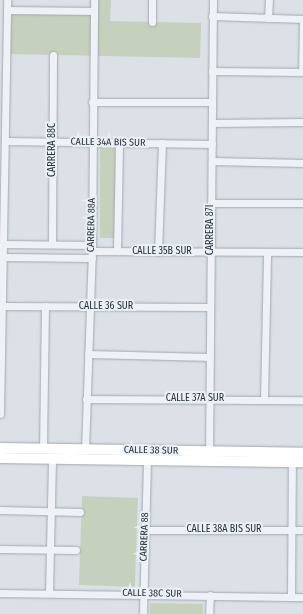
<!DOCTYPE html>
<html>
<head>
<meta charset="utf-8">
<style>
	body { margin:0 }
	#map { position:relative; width:303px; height:614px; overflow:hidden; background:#dbe1e7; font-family:"Fira Sans Condensed",sans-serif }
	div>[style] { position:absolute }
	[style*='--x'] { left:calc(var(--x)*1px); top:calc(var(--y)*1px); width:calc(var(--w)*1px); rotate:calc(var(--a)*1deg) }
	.green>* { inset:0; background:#c5d1bc; transform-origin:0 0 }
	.roads { filter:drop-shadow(0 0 1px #a1a9b1) drop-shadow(0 0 1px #a1a9b1) }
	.street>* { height:7px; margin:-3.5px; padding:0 3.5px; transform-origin:3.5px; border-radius:3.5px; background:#eef1f5 }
	.secondary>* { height:10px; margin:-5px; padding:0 5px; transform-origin:5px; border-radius:5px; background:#fff }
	span { translate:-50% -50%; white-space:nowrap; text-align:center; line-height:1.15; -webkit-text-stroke:4px #eaf0f4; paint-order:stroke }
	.street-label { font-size:10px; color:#25313d }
</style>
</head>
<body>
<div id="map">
	<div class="green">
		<i style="clip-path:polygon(93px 0,111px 0,110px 21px,201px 23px,200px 58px,10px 54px,12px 13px,92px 13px)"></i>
		<i style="left:100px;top:148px;width:15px;height:90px"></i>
		<i style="left:82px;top:496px;width:56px;height:89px;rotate:2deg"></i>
		<i style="left:150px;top:603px;width:53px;height:11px;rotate:1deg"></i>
	</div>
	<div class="roads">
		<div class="street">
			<i style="--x:7;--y:10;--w:87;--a:0.7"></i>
			<i style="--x:212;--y:16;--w:91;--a:1.9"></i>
			<i style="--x:268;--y:18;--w:18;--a:-87"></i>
			<i style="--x:152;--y:22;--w:22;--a:-90"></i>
			<i style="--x:212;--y:71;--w:91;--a:0.6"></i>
			<i style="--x:302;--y:72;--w:53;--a:-88.9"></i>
			<i style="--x:92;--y:102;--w:120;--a:0"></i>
			<i style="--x:212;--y:123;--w:91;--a:-0.6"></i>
			<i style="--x:5;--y:141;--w:207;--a:0.8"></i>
			<i style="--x:212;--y:161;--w:91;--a:1.3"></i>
			<i style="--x:211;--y:203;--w:92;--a:0"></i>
			<i style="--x:3;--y:244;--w:89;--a:0.6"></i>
			<i style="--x:52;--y:244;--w:189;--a:-89.7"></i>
			<i style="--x:92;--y:251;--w:211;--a:0.3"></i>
			<i style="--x:117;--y:251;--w:108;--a:-88.9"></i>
			<i style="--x:158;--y:252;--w:109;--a:-87.9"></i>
			<i style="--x:3;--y:257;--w:89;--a:0.6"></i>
			<i style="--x:2;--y:306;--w:208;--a:0.3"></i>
			<i style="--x:88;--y:354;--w:122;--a:1.4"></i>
			<i style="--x:86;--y:399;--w:217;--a:0.3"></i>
			<i style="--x:264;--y:400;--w:147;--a:-88.8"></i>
			<i style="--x:0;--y:414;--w:414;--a:-89"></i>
			<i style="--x:43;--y:449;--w:143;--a:-89.2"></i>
			<i style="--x:85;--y:450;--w:205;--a:-88"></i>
			<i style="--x:92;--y:245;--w:245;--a:-89.5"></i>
			<i style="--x:209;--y:456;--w:456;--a:-89.5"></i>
			<i style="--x:0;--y:510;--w:80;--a:1.4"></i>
			<i style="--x:145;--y:530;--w:158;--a:0"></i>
			<i style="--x:0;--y:549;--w:76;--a:0.8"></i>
			<i style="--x:0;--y:593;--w:303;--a:0.8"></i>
			<i style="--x:49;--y:593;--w:135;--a:-88.7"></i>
			<i style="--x:291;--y:596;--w:134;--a:-89.6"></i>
			<i style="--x:143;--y:614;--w:154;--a:-88.5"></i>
			<i style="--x:209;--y:614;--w:19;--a:-87"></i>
		</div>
		<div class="secondary">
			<i style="--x:0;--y:448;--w:303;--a:0.9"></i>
			<i style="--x:0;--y:458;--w:303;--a:0.8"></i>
		</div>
	</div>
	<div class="street-label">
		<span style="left:108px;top:143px;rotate:1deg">CALLE 34A BIS SUR</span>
		<span style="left:53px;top:150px;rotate:-90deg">CARRERA 88C</span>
		<span style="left:92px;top:225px;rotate:-89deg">CARRERA 88A</span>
		<span style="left:211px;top:230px;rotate:-90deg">CARRERA 87I</span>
		<span style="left:162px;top:252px">CALLE 35B SUR</span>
		<span style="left:106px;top:307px">CALLE 36 SUR</span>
		<span style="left:195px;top:399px">CALLE 37A SUR</span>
		<span style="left:151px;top:451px;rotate:1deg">CALLE 38 SUR</span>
		<span style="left:224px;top:530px">CALLE 38A BIS SUR</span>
		<span style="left:145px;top:537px;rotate:-88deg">CARRERA 88</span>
		<span style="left:152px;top:594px;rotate:1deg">CALLE 38C SUR</span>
	</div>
</div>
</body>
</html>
